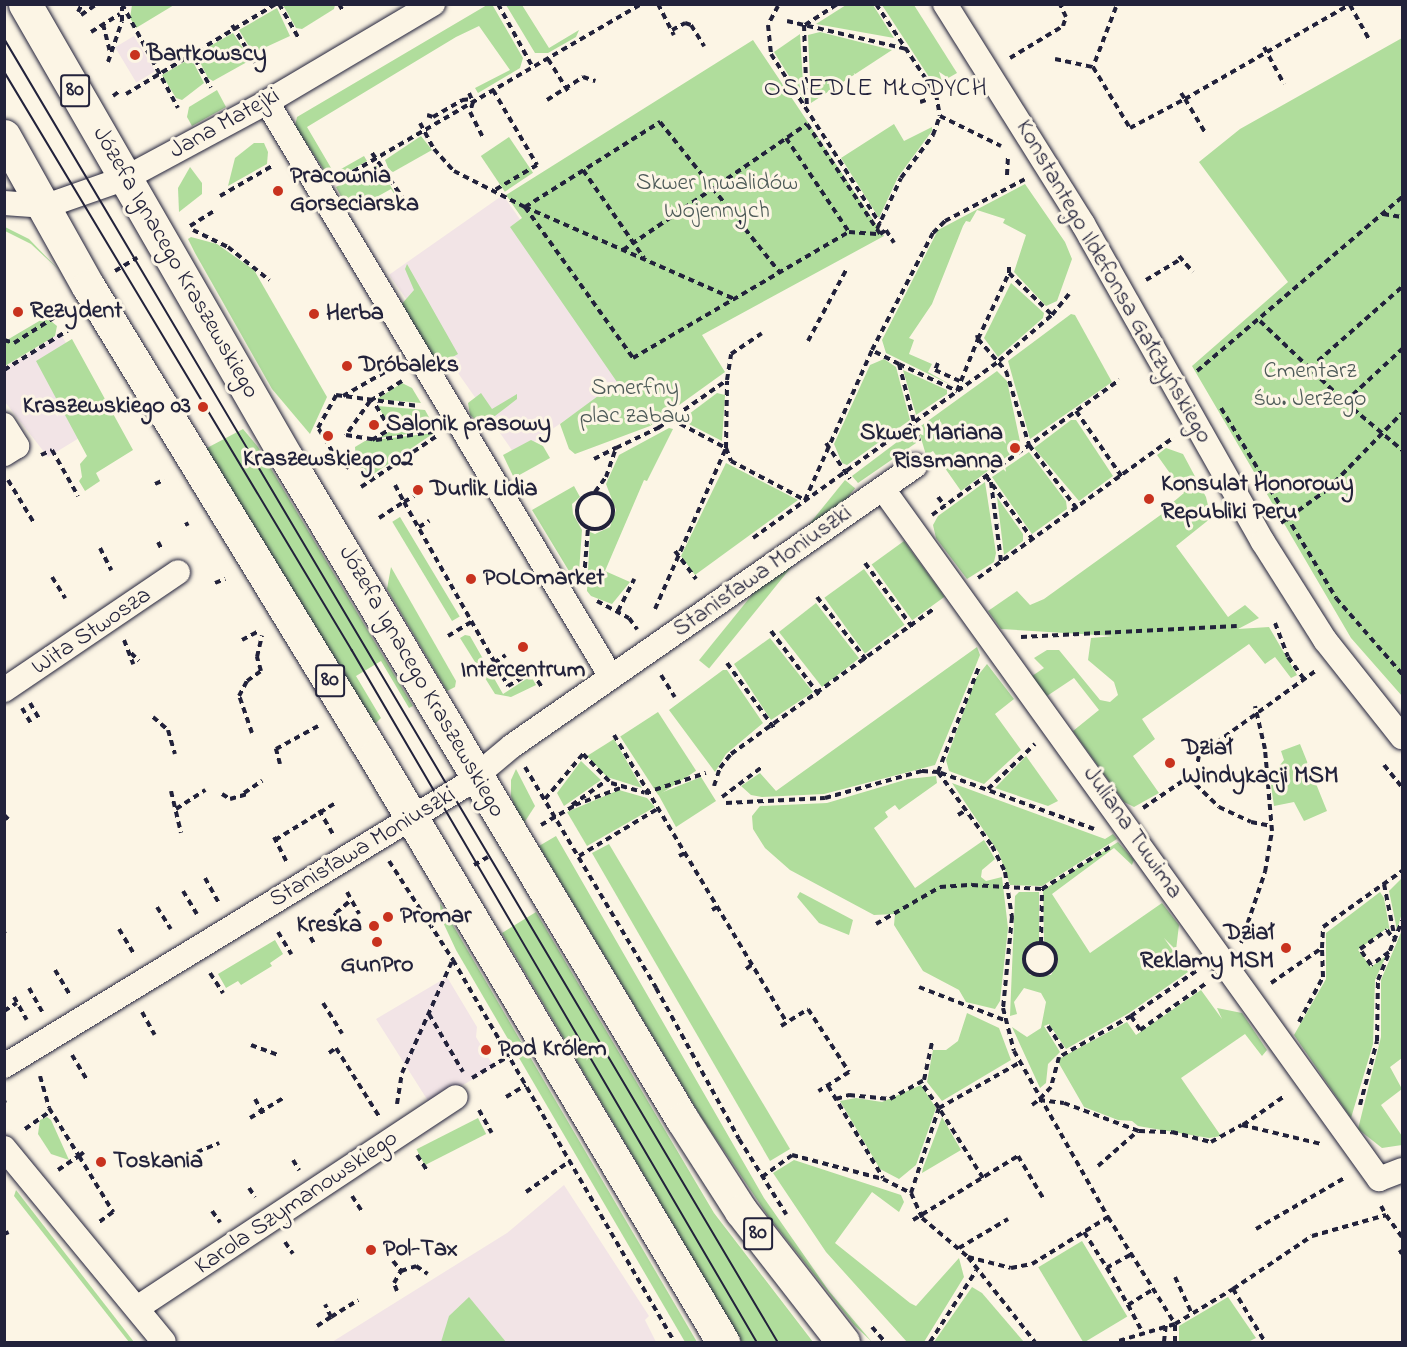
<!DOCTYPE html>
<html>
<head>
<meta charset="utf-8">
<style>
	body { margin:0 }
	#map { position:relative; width:1407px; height:1347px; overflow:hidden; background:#fcf5e5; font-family:"Indie Flower",sans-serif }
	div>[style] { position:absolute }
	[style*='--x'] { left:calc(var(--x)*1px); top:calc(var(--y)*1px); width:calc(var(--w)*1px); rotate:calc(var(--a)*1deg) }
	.built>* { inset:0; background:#f2e4e6; transform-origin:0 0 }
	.green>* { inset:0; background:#b0dd9c; transform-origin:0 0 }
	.path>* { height:4px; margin-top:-2px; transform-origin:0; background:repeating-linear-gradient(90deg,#22223b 0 6px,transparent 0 10.5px) }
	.path>.ring { margin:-2px; padding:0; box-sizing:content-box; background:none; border:4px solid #22223b; border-radius:50% }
	.roads { filter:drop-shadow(0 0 2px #22223b) drop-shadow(0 0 2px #22223b) }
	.minor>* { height:24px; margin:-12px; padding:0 12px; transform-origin:12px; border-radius:12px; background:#fcf5e5 }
	.primary>* { height:33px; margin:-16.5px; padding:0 16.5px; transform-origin:16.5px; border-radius:16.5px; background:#fcf5e5 }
	.tram>* { height:1.5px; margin:-0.75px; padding:0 0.75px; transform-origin:0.75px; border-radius:0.75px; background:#22223b }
	.dots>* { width:16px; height:16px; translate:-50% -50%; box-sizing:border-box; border:3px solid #fcf5e5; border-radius:50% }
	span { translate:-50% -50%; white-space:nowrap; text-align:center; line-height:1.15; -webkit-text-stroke:6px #fcf5e5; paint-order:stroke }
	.shield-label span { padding:2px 4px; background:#fcf5e5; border:2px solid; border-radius:4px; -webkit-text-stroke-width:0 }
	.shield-label { font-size:22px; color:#22223b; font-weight:700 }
	.poi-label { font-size:24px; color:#22223b; font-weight:700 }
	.left { translate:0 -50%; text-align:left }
	.right { translate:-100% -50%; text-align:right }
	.street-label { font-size:24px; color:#22223b }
	.park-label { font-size:24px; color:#4d5a58 }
	.neighbourhood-label { font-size:26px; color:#22223b; letter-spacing:1.5px }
	.frame { position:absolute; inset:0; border:6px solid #22223b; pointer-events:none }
</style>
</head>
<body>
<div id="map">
	<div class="built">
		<i style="left:134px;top:36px;width:41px;height:22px;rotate:59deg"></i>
		<i style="left:503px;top:195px;width:220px;height:139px;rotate:55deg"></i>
		<i style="clip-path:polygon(60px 333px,112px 418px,48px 457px,5px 402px,5px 369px)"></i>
		<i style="clip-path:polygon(447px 977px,477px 1027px,476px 1037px,494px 1067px,430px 1104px,376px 1019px)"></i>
		<i style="clip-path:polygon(564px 1185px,649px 1316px,645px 1320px,656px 1342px,332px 1342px,507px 1233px)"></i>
	</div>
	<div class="green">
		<i style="clip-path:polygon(132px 5px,132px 4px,174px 5px,136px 28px,130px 18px)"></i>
		<i style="clip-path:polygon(283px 5px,335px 4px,335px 5px,334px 9px,302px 29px,296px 28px)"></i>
		<i style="clip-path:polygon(487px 5px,493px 6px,523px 58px,520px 68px,478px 93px,475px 88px,510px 70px,479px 26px,456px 37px,307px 127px,334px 173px,364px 156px,367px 161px,339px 177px,328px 176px,295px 126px,297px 117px)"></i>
		<i style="clip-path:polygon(506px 5px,522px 5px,549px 48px,579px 30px,576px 37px,548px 53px,535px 53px)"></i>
		<i style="clip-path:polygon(846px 5px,873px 5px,894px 38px,816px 24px)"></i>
		<i style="clip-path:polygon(882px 5px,914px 5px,957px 73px,936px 85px,931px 80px)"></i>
		<i style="clip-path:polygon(277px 8px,290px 36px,253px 53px,239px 30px)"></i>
		<i style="clip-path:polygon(820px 32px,892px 50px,811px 103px,808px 35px)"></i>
		<i style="clip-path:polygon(233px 33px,248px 56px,247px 62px,213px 81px,208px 78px,196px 54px)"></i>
		<i style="clip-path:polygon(800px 34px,804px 100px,774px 52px)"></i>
		<i style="clip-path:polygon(1402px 38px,1402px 696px,1351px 638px,1192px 366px,1288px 282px,1199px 162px,1240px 129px)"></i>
		<i style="clip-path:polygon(753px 40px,884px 236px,702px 335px,725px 372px,650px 426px,575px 454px,569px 449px,560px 424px,617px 382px,510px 227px,522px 218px,506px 195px)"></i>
		<i style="clip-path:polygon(191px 58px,204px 83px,182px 100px,176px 98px,162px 75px)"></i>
		<i style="clip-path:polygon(217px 90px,226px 107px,192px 126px,187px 117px,189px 107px)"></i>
		<i style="clip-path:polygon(894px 124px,904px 141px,932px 127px,932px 131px,898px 177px,879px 218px,841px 158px)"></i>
		<i style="clip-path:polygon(421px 136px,432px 150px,393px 172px,389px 170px,385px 160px)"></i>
		<i style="left:509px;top:137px;width:43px;height:34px;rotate:56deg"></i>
		<i style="clip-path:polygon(254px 143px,264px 143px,268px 152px,267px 164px,228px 186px,235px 158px)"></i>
		<i style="clip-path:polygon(375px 166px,379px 166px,401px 204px,391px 189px,355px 209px,348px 209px,336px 187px)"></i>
		<i style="clip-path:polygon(190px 167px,202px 183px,202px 194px,179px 212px,178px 188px)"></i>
		<i style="clip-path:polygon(1025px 184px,1065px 242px,1072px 259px,1057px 301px,1046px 306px,1014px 272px,1026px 235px,1003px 223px,1005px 219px,977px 210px,970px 222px,966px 221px,963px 226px,932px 304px,909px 338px,914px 340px,909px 354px,932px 364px,928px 372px,953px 386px,886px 353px,882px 340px,938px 230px)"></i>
		<i style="clip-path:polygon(5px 227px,29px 239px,59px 270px,31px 244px,5px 231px)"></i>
		<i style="clip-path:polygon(191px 237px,217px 244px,254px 270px,327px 397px,310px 434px,272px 389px,195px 253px,188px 239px)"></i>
		<i style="clip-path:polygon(407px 264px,458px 354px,435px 367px,400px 306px,414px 290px,405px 269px)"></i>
		<i style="clip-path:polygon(1011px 283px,1044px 313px,1043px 318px,998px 357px,984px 338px)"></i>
		<i style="clip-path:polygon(1071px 314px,1075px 315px,1112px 382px,1030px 439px,1008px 361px)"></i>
		<i style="clip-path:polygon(46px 317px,57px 326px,55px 336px,5px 366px,5px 336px,7px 340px)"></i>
		<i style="clip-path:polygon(72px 339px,133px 450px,96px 473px,100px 481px,85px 491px,79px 481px,82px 477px,80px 464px,87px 456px,36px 361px)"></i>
		<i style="clip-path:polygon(884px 359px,896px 367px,910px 420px,847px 465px,842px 463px,834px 444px,870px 365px)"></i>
		<i style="clip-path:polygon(903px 370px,947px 390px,947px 394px,916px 415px)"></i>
		<i style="clip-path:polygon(997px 371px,1007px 381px,1021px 446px,961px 491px,933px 451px,926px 455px,918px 428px)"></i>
		<i style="clip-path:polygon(402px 383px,412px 388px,421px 403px,377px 399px)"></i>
		<i style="clip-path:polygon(481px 393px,492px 409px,517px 394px,517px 399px,491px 419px,476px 420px,470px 415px,468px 403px)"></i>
		<i style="clip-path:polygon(717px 393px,725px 395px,722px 441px,681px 420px)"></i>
		<i style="clip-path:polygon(378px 406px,425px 410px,436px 430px,379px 438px,392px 430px)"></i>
		<i style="clip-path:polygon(1071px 420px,1076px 420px,1113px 476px,1079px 501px,1034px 448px)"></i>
		<i style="clip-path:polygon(669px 428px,673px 429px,647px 481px,644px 480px,605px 571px,630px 582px,612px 604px,591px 596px,587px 591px,590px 532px,595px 534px,610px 527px,616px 510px,606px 484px,619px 455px)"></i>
		<i style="clip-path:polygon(243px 429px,258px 447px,413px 706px,409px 708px,381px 661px,356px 676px,381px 718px,373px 726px,205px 449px)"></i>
		<i style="clip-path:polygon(913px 430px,916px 443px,858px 483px,852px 476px)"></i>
		<i style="clip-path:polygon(434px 433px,366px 479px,356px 461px,355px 447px,365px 441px)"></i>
		<i style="clip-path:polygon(531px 440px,543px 446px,550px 458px,514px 478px,503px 455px)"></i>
		<i style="clip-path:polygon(1166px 448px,1183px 454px,1206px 497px,1211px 518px,1176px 546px,1228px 617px,1245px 605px,1259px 618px,1238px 629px,1269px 627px,1297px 675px,1291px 678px,1275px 657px,1265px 664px,1249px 644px,1142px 719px,1155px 739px,1133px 756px,1159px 793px,1134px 807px,1124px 802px,1073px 731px,1099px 710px,1074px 678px,1047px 696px,1032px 676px,1044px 668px,1034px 658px,1047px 650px,1059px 650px,1100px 700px,1110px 702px,1118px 695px,1114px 682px,1088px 660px,1091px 638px,1114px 636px,1001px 629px,988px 611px,1017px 591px,1030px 605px,1044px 599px,1173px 506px,1172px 503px,1184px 493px,1157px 455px)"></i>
		<i style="clip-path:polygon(1029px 452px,1066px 501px,1067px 509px,1032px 534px,992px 477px)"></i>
		<i style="clip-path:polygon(726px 463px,798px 500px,695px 575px,681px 556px)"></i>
		<i style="left:845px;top:480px;width:13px;height:232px;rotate:39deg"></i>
		<i style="clip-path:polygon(985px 482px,996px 553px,994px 562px,967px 579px,936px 538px,933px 525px,938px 516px)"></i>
		<i style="clip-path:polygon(574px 486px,580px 497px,572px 504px,573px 514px,582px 530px,578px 586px,532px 510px)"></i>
		<i style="clip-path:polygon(997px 497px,1023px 534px,1023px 541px,1004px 555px)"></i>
		<i style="left:400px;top:517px;width:116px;height:9px;rotate:59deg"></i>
		<i style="left:904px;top:541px;width:69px;height:40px;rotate:54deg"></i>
		<i style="clip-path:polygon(391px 567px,456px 681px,455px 687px,447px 691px,387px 589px)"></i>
		<i style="left:864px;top:569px;width:69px;height:49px;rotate:54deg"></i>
		<i style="left:816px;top:603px;width:70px;height:47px;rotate:52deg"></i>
		<i style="clip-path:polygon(465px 635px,470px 636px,503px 694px,531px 676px,536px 685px,511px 697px,495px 694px,460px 638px)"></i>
		<i style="clip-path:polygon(770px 638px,813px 692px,771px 720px,734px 664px)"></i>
		<i style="clip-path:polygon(977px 647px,980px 655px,976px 665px,935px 765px,824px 794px,762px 797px,751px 795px,741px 786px,760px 773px,776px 791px)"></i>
		<i style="clip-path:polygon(987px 664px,1014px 699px,995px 714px,1021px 750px,984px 784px,949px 771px,946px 760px,976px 678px)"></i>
		<i style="clip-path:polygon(723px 670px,727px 670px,763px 723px,726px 754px,715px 772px,669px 710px)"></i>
		<i style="left:658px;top:712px;width:70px;height:45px;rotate:57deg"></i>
		<i style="clip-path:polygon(614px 739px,642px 788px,607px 777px,587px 756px)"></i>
		<i style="clip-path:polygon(1300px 744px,1327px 811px,1304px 821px,1294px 802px,1274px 806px,1270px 778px,1284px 760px,1281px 751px)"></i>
		<i style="clip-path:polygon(1026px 756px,1058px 801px,1048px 806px,995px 788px)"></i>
		<i style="clip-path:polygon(581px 761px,601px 780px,564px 806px,557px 793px)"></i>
		<i style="clip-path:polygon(516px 769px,535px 806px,522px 826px,511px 796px,511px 780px)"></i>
		<i style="clip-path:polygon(936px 776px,937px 783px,899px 810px,895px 805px,885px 812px,888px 817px,874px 828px,915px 888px,984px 840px,995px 859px,982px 870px,981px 877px,986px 881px,1002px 877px,1008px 928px,1000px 1001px,995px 1009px,966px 1002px,959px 990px,923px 971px,894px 925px,895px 914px,874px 915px,790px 870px,765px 848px,753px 829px,752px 816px,760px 806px,827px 803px,908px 779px)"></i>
		<i style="clip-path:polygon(701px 777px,716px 801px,676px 827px,658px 794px)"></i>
		<i style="clip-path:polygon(952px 783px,1105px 839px,1113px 834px,1117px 839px,1042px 886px,1010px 885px,999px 853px)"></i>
		<i style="clip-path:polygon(619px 790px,647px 798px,655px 807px,587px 846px,567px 812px)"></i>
		<i style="clip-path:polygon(556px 836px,764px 1198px,829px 1291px,872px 1342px,854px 1325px,768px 1216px,700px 1115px,539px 846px)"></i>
		<i style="clip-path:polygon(1118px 842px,1134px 860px,1132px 865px,1114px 848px,1052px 894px,1090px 953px,1162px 903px,1179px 925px,1176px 950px,1164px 938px,1188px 972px,1129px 1013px,1066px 1049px,1049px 1024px,1044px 1026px,1060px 1052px,1048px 1064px,1046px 1083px,1040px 1088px,1012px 1027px,1027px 1037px,1041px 1028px,1046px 1002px,1041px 993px,1024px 988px,1014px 1002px,1017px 1014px,1010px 1016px,1015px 896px,1019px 892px,1039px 892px,1039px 941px,1027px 946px,1023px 960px,1030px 975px,1051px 975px,1058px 963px,1056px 952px,1044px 941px,1043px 890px)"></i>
		<i style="clip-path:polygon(609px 844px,790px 1149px,770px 1161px,592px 853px)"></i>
		<i style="clip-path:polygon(1402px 878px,1402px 913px,1397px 930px,1389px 891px)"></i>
		<i style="clip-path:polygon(800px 892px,853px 920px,849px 935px,819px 923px,797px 897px)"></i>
		<i style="clip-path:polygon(1380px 892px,1384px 898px,1390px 932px,1387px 928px,1358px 950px,1371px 967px,1386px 956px,1375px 980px,1373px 1044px,1351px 1118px,1294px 1035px,1326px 979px,1326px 933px)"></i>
		<i style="clip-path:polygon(440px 903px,697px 1342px,685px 1342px,456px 950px,441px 918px)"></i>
		<i style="clip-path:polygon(536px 912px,714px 1213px,813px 1342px,742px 1342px,502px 933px)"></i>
		<i style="clip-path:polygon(1402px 930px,1402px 1058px,1390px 1067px,1402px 1089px,1381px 1105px,1402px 1136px,1402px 1145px,1382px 1148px,1358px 1129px,1381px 1037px,1381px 980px)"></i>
		<i style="clip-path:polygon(275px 940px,283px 954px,270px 963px,272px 966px,241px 985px,238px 981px,226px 988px,218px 974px)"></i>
		<i style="clip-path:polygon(1201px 990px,1222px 1019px,1217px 1008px,1242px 1013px,1267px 1050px,1262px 1056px,1245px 1034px,1181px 1078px,1221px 1136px,1209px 1138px,1138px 1126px,1132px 1121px,1118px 1120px,1084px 1107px,1057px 1060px,1127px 1022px,1136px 1035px)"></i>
		<i style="clip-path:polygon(967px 1013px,999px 1028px,1011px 1060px,942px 1101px,927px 1082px,933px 1050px,946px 1050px,958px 1041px)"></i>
		<i style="clip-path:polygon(921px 1085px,936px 1108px,916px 1165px,899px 1179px,880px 1169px,840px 1101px,856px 1098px,882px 1102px)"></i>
		<i style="clip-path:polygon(47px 1117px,51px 1120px,69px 1160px,51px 1154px,38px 1134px,40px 1120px)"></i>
		<i style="clip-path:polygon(942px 1117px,961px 1150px,922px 1173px,923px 1168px)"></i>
		<i style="left:478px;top:1118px;width:18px;height:69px;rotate:63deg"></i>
		<i style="clip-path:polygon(794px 1160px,901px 1195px,904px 1202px,899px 1212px,872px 1192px,835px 1243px,910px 1303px,916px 1306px,959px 1258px,964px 1277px,924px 1342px,907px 1342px,826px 1252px,773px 1173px)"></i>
		<i style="clip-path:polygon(16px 1190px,134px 1342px,129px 1342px,14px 1196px)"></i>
		<i style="left:1082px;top:1241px;width:88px;height:51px;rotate:59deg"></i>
		<i style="clip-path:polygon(972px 1287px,982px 1293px,1024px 1342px,934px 1342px)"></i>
		<i style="clip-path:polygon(469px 1297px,506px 1342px,441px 1342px,449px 1316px)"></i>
		<i style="clip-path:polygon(1228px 1297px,1256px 1338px,1248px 1342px,1179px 1342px,1179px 1326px)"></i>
	</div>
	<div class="path">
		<i style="--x:122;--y:4;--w:118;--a:61.7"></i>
		<i style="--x:279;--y:4;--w:38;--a:60"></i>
		<i style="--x:339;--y:4;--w:8;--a:60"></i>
		<i style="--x:498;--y:4;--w:73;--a:61.3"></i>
		<i style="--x:658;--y:4;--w:35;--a:63"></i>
		<i style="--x:876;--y:4;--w:108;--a:56.3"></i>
		<i style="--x:936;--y:94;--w:22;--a:80"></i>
		<i style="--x:940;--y:116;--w:68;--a:26.2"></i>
		<i style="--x:1350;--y:5;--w:38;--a:61"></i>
		<i style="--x:778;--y:6;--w:21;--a:118"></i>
		<i style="--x:768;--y:25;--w:29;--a:84"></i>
		<i style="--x:771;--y:54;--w:202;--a:57.3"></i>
		<i style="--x:1116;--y:7;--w:64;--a:111"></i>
		<i style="--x:1093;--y:67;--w:71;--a:58.8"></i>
		<i style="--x:1130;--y:128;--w:62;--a:-27.8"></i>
		<i style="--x:1185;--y:99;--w:39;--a:59"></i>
		<i style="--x:78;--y:12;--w:9;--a:-63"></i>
		<i style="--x:81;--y:15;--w:19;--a:-35"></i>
		<i style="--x:787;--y:21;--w:122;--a:13.2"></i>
		<i style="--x:103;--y:24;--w:30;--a:76"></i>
		<i style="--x:232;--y:25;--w:44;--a:58.1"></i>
		<i style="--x:804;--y:25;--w:85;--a:88"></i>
		<i style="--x:805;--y:25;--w:38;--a:-33"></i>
		<i style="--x:672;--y:30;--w:15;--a:-28"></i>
		<i style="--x:685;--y:23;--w:6;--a:18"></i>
		<i style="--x:691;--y:25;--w:25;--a:58"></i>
		<i style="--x:91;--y:32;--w:34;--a:-32"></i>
		<i style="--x:1264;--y:47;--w:42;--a:61.6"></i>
		<i style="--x:190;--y:50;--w:43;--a:61.1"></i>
		<i style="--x:1010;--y:58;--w:62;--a:-31.1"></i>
		<i style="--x:1063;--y:26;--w:9;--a:-72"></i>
		<i style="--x:1066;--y:17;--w:14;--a:-115"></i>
		<i style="--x:548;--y:59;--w:38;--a:58"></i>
		<i style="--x:1055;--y:59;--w:39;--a:12"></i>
		<i style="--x:108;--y:62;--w:43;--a:-71.1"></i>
		<i style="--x:122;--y:21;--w:14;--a:-90"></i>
		<i style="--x:493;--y:90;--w:87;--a:59.6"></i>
		<i style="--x:537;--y:165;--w:51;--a:149.4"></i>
		<i style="--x:469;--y:93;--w:10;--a:66"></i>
		<i style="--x:473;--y:102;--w:10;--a:107"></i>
		<i style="--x:470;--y:112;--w:29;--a:63"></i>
		<i style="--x:1181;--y:93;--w:7;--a:56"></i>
		<i style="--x:1185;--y:99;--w:191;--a:-29.8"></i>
		<i style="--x:126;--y:94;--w:175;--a:-31"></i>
		<i style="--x:113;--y:96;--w:10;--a:-37"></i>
		<i style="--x:547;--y:100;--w:43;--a:-32.6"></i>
		<i style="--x:583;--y:77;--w:13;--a:18"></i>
		<i style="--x:920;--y:102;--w:6;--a:-18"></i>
		<i style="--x:427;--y:115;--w:6;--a:18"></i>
		<i style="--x:433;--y:117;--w:34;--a:-30"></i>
		<i style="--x:462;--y:100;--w:10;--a:-6"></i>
		<i style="--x:420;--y:123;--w:30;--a:62"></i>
		<i style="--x:434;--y:149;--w:30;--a:48"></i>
		<i style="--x:454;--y:171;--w:80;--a:26.9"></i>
		<i style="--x:525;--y:207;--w:229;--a:23.7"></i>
		<i style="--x:786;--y:138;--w:113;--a:56.2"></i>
		<i style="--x:372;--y:153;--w:73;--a:55.7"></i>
		<i style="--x:583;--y:170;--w:107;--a:55.3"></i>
		<i style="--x:1007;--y:175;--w:18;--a:-87"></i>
		<i style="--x:344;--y:177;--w:344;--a:-30.2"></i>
		<i style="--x:220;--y:196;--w:62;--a:-29.9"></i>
		<i style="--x:525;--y:207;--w:186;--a:54.4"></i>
		<i style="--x:633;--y:358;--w:250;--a:-30.3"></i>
		<i style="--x:849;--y:232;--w:31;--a:4"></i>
		<i style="--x:880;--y:234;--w:7;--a:-34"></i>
		<i style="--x:886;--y:230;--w:15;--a:58"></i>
		<i style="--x:525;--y:207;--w:160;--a:-32.2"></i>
		<i style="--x:660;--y:122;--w:193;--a:51.5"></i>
		<i style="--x:1383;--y:214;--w:19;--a:9"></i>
		<i style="--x:190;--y:226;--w:28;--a:-32"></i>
		<i style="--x:877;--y:229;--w:56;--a:-64.8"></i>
		<i style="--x:901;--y:178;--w:54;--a:-53.3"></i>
		<i style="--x:933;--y:135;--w:20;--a:-70"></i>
		<i style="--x:193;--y:230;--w:39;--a:26"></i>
		<i style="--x:228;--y:247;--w:53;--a:38.8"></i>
		<i style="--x:623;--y:250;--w:223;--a:-34.4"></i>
		<i style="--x:807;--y:124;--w:132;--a:56.4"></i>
		<i style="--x:1179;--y:256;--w:21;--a:49"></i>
		<i style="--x:1009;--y:267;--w:6;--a:90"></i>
		<i style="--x:115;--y:271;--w:26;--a:-31"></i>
		<i style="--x:1146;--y:280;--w:41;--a:-31"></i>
		<i style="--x:1260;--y:321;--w:117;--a:43.6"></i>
		<i style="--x:1345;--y:402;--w:75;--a:40.1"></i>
		<i style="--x:977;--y:335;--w:4;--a:76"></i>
		<i style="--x:978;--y:339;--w:73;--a:-64.8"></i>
		<i style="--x:1009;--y:273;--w:60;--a:44.3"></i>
		<i style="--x:4;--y:340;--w:10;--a:17"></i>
		<i style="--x:14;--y:343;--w:62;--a:-32.4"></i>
		<i style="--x:808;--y:341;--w:81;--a:-61.8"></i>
		<i style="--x:938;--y:363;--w:8;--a:113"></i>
		<i style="--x:935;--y:370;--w:27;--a:24"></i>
		<i style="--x:899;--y:364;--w:30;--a:-153"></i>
		<i style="--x:872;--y:350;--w:132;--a:-62.5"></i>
		<i style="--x:933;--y:233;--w:17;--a:-45"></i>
		<i style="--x:945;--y:221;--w:90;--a:-27.7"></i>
		<i style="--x:1310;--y:368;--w:123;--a:-41.4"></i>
		<i style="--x:4;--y:370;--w:84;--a:-31.8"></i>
		<i style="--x:1197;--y:371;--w:269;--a:-40.3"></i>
		<i style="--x:402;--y:381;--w:38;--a:148"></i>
		<i style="--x:370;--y:401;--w:42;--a:125.2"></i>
		<i style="--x:346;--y:435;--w:30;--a:9"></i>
		<i style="--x:376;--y:440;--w:57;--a:-8.1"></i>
		<i style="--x:343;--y:396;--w:59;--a:-29.6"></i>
		<i style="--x:1345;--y:402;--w:78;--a:-42.9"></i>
		<i style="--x:1221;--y:408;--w:222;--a:58.8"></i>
		<i style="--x:1336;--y:598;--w:101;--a:49"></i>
		<i style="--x:1076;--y:411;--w:80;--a:55.1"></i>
		<i style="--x:671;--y:419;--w:62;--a:27.8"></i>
		<i style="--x:726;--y:448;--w:67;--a:-89.1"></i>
		<i style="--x:372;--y:440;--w:21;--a:-31"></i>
		<i style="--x:390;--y:429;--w:31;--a:-121"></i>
		<i style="--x:919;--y:441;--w:80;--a:-104.6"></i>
		<i style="--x:899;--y:364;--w:64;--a:25"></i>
		<i style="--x:957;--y:391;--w:56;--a:-68"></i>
		<i style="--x:978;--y:339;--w:43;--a:48.8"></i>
		<i style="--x:1006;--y:371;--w:77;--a:72.7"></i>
		<i style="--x:1029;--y:445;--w:80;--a:53.1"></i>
		<i style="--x:826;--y:443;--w:43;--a:56.3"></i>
		<i style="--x:41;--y:455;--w:12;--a:-24"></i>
		<i style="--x:52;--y:450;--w:53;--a:60.5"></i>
		<i style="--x:594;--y:459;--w:25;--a:-27"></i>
		<i style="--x:349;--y:468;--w:13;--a:-148"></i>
		<i style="--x:338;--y:461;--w:39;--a:-121"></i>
		<i style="--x:318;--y:428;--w:38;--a:-61"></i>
		<i style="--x:336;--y:395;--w:83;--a:7.6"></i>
		<i style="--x:986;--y:476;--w:79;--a:53.7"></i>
		<i style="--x:8;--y:480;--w:50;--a:58.8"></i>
		<i style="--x:991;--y:482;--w:80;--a:82.8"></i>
		<i style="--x:155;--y:484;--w:10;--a:-24"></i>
		<i style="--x:395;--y:485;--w:19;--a:62"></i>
		<i style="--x:404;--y:502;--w:12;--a:-31"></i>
		<i style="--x:361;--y:487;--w:92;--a:-33.9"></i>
		<i style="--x:595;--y:492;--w:19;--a:-54"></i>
		<i style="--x:606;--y:477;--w:31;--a:-71"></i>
		<i style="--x:616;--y:448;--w:47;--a:-25.5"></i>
		<i style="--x:658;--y:428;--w:84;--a:-34.8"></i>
		<i style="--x:727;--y:380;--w:26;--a:-81"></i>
		<i style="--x:731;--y:354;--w:37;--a:-34"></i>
		<i class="ring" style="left:577px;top:493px;width:32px;height:32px"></i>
		<i style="--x:938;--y:497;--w:11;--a:52"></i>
		<i style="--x:932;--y:515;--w:231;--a:-35.8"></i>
		<i style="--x:379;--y:518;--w:30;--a:-33"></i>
		<i style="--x:404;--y:502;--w:211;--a:60.5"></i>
		<i style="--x:508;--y:686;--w:28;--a:-30"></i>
		<i style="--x:532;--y:672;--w:20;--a:57"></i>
		<i style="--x:1281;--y:523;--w:57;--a:-35.7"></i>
		<i style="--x:1327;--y:490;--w:107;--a:-45.8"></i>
		<i style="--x:185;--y:525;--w:4;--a:-27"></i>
		<i style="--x:419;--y:527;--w:12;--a:-31"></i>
		<i style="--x:753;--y:538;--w:303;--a:-35.7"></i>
		<i style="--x:999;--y:361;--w:70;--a:-41"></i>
		<i style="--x:1052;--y:315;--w:27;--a:-51"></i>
		<i style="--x:158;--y:542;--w:9;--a:63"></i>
		<i style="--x:100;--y:548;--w:25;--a:63"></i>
		<i style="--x:675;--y:551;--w:35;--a:53"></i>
		<i style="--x:865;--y:563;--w:81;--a:53.6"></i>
		<i style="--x:52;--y:577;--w:25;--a:58"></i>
		<i style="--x:584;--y:578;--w:50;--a:-85.4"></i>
		<i style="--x:978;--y:578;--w:241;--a:-35.7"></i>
		<i style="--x:215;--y:583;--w:11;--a:-22"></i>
		<i style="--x:817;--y:597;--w:81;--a:52"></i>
		<i style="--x:597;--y:601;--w:36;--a:28"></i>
		<i style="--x:629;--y:618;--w:14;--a:54"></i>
		<i style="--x:655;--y:609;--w:176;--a:-66.2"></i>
		<i style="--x:726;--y:448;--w:14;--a:69"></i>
		<i style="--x:731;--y:461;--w:84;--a:27.8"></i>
		<i style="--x:805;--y:500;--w:164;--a:-65.9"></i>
		<i style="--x:618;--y:611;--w:36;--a:-63"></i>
		<i style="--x:1275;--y:623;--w:36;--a:69"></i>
		<i style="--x:1288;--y:657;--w:27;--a:54"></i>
		<i style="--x:771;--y:631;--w:80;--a:53.1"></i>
		<i style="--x:448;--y:636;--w:29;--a:-31"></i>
		<i style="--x:1021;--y:637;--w:216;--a:-2.9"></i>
		<i style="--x:124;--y:640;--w:26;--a:69"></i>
		<i style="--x:242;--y:640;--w:19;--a:-28"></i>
		<i style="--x:131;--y:653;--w:11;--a:45"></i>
		<i style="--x:494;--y:663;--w:14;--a:-34"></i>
		<i style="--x:727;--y:663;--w:80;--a:54.1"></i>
		<i style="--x:661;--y:675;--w:26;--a:58"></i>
		<i style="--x:30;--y:703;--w:20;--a:60"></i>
		<i style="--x:22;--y:708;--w:20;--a:60"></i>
		<i style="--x:153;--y:717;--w:20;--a:41"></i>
		<i style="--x:168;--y:730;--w:25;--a:74"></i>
		<i style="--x:252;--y:733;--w:39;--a:-109"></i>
		<i style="--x:239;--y:696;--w:17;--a:-62"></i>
		<i style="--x:247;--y:681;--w:17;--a:-36"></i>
		<i style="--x:261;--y:671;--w:15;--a:-106"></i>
		<i style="--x:257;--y:657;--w:22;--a:-77"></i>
		<i style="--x:614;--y:735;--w:336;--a:59"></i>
		<i style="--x:1194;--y:748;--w:9;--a:54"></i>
		<i style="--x:280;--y:764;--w:16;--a:-105"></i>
		<i style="--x:276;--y:749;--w:48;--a:-28.7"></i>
		<i style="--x:1384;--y:765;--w:28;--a:51"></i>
		<i style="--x:525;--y:767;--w:257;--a:59.3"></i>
		<i style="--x:656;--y:988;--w:172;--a:61.2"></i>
		<i style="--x:739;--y:1139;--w:89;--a:57.9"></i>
		<i style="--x:1188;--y:777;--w:43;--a:44.1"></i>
		<i style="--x:1219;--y:807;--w:35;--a:25"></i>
		<i style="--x:1251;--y:822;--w:21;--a:11"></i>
		<i style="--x:714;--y:786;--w:19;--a:-72"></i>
		<i style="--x:720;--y:768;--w:18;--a:-52"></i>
		<i style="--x:731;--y:754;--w:251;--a:-35.6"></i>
		<i style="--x:988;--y:789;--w:65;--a:-43.8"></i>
		<i style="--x:171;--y:791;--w:43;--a:76.6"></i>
		<i style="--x:244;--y:793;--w:22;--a:-34"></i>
		<i style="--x:222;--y:794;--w:9;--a:32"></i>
		<i style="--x:230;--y:799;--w:18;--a:-16"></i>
		<i style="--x:722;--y:797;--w:50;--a:-36.9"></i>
		<i style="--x:545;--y:799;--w:59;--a:-49.8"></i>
		<i style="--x:583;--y:754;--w:40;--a:46"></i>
		<i style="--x:611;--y:783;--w:35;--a:16"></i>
		<i style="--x:645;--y:793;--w:64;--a:-18.2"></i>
		<i style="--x:726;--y:803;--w:99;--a:-2.9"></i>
		<i style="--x:825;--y:798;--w:101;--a:-15.6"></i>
		<i style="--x:922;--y:771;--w:16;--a:4"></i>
		<i style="--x:938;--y:772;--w:113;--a:-68.7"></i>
		<i style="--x:572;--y:805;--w:43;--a:-35.5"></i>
		<i style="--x:1143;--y:808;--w:64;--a:-34.2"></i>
		<i style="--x:1196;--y:772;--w:17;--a:-80"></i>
		<i style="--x:1199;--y:755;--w:145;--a:-35.8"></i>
		<i style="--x:176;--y:809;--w:35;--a:-33"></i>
		<i style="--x:319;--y:810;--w:28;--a:60"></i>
		<i style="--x:4;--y:815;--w:6;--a:45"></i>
		<i style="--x:958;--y:815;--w:9;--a:-32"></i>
		<i style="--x:541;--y:825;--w:39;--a:-30"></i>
		<i style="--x:575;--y:805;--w:51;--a:-20.6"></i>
		<i style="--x:1094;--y:829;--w:166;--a:-159.9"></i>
		<i style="--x:938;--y:772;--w:92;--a:53.9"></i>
		<i style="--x:992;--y:846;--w:29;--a:63"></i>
		<i style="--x:1005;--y:872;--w:46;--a:81.2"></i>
		<i style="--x:1012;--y:917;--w:91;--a:95.6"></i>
		<i style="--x:1003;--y:1008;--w:44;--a:75.7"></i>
		<i style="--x:1014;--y:1051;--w:191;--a:60.5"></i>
		<i style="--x:274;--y:837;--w:27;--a:63"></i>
		<i style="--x:275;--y:840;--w:73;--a:-31.5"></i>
		<i style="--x:579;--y:856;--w:93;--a:-31"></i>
		<i style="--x:679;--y:856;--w:9;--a:-27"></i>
		<i style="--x:389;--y:861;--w:118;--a:57.1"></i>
		<i style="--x:453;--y:960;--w:441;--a:59.9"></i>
		<i style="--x:474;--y:865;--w:16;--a:-30"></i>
		<i style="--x:205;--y:878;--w:29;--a:61"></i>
		<i style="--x:1384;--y:884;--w:56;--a:78.7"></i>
		<i style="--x:183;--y:891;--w:27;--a:59"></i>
		<i style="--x:347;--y:892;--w:25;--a:61"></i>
		<i style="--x:157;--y:907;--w:26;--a:58"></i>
		<i style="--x:712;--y:910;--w:8;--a:-30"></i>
		<i style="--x:300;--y:919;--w:28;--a:60"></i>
		<i style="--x:876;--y:924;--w:74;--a:-30"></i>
		<i style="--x:940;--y:887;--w:32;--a:-4"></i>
		<i style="--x:972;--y:885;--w:70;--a:3.3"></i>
		<i style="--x:1042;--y:889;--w:80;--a:-31.7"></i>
		<i style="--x:119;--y:929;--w:29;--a:59"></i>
		<i style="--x:4;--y:932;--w:2;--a:-27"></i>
		<i style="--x:278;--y:932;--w:26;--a:59"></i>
		<i style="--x:334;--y:932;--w:8;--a:-120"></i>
		<i style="--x:330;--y:925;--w:13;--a:-63"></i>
		<i style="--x:336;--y:913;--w:20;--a:-41"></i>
		<i style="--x:1041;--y:943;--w:54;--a:-88.9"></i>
		<i style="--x:1241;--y:943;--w:75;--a:-71.3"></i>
		<i style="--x:1265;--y:872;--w:42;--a:-80.3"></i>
		<i style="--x:1272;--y:831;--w:82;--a:-94.9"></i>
		<i style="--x:1265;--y:749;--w:44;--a:-103.1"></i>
		<i class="ring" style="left:1024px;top:943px;width:28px;height:28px"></i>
		<i style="--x:1389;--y:952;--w:22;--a:144"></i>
		<i style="--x:1371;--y:965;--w:19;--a:-125"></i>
		<i style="--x:1360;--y:949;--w:33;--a:-35"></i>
		<i style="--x:1387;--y:930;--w:14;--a:54"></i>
		<i style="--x:746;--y:969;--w:9;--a:-36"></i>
		<i style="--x:55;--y:970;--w:29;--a:59"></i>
		<i style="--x:1196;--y:971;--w:79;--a:145.3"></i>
		<i style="--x:1131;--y:1016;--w:83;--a:150.3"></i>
		<i style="--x:1059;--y:1057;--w:31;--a:105"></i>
		<i style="--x:1051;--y:1087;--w:18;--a:133"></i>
		<i style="--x:1039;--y:1100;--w:25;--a:7"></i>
		<i style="--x:1064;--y:1103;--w:80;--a:20.5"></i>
		<i style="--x:1139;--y:1131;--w:33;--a:2"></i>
		<i style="--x:1172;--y:1132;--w:40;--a:14.4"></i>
		<i style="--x:1211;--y:1142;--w:35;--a:-29"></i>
		<i style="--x:1242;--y:1125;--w:81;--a:13.5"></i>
		<i style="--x:210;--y:973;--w:24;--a:57"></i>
		<i style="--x:1271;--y:983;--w:62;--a:-34.5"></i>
		<i style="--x:1322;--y:948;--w:21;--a:-87"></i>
		<i style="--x:1323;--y:927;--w:97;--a:-35.3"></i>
		<i style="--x:919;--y:987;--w:91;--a:21.2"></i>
		<i style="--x:29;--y:988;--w:29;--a:61"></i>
		<i style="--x:14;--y:997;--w:26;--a:61"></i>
		<i style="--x:323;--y:1003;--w:36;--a:58"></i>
		<i style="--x:4;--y:1011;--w:15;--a:-32"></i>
		<i style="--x:142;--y:1012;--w:26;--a:61"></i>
		<i style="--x:429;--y:1014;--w:67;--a:59.6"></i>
		<i style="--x:1131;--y:1016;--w:17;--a:57"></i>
		<i style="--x:1140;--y:1030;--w:80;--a:-35.3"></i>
		<i style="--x:1299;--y:1022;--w:51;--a:-61.9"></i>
		<i style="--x:1323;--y:977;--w:29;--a:-92"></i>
		<i style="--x:781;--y:1026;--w:32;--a:-32"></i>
		<i style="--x:808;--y:1009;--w:75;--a:56.9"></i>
		<i style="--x:849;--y:1072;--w:36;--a:148"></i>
		<i style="--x:1048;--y:1026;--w:31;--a:57"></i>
		<i style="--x:251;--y:1045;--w:30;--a:20"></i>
		<i style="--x:329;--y:1053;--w:9;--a:-36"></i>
		<i style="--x:336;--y:1048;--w:83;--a:57.8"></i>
		<i style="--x:72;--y:1055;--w:29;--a:59"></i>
		<i style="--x:40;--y:1076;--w:33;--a:74"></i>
		<i style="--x:49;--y:1108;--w:57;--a:58"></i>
		<i style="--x:79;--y:1156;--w:6;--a:-39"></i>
		<i style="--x:472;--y:1078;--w:43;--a:-30.7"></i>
		<i style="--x:828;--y:1086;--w:107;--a:59.1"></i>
		<i style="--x:506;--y:1097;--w:23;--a:-31"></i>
		<i style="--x:255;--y:1099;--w:18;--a:61"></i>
		<i style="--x:836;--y:1099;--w:14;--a:-17"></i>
		<i style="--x:849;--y:1095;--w:41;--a:5.6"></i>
		<i style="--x:890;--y:1099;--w:39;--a:-29"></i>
		<i style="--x:924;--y:1080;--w:39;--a:-78"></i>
		<i style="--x:4;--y:1100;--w:3;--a:72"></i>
		<i style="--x:397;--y:1104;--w:31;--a:-81"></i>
		<i style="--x:402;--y:1073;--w:123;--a:-65.9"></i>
		<i style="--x:1032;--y:1105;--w:9;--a:-36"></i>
		<i style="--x:1360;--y:1105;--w:66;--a:-75.1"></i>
		<i style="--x:1377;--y:1041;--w:61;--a:-89.1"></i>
		<i style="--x:1378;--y:980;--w:64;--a:-67.9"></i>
		<i style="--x:479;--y:1110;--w:26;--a:61"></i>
		<i style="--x:250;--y:1118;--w:41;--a:-31"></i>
		<i style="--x:1243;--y:1125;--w:52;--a:-34.9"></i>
		<i style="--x:25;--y:1129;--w:32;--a:-35"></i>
		<i style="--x:197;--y:1152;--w:24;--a:-22"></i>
		<i style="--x:417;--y:1155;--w:20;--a:57"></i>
		<i style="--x:293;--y:1160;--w:12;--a:59"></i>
		<i style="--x:1098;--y:1166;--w:53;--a:-41.2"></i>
		<i style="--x:58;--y:1170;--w:25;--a:-34"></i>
		<i style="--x:79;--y:1156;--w:66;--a:58.7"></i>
		<i style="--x:113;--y:1212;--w:17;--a:144"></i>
		<i style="--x:762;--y:1177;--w:37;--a:-36"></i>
		<i style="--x:792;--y:1155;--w:94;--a:14.8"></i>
		<i style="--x:883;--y:1179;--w:31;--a:27"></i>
		<i style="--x:911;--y:1193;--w:27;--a:66"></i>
		<i style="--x:922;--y:1218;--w:60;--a:40.3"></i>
		<i style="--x:968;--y:1257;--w:108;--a:51.8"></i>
		<i style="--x:983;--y:1178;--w:83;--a:-122.2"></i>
		<i style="--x:939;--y:1108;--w:92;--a:-29.4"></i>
		<i style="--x:249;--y:1188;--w:11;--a:56"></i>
		<i style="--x:526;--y:1192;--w:54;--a:-35.2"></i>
		<i style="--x:911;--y:1193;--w:89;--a:-71.8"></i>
		<i style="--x:939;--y:1108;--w:32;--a:-125"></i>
		<i style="--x:352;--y:1196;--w:17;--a:57"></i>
		<i style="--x:1381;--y:1206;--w:10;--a:61"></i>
		<i style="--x:212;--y:1211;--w:14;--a:54"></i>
		<i style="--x:913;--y:1220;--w:123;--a:-31.4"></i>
		<i style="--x:1018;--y:1156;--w:49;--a:59.2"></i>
		<i style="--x:1256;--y:1229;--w:104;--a:-30"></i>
		<i style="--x:1084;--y:1232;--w:43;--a:57.4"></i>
		<i style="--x:4;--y:1234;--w:5;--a:-22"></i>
		<i style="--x:285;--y:1242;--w:14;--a:56"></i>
		<i style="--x:959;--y:1248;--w:57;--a:-30.6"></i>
		<i style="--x:1399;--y:1253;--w:4;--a:-34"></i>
		<i style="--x:1130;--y:1255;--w:26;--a:151"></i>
		<i style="--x:1107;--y:1268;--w:43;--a:60.4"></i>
		<i style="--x:1128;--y:1305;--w:28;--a:-32"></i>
		<i style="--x:968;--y:1257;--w:44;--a:14.3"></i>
		<i style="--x:1011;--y:1268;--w:21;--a:-11"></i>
		<i style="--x:1032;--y:1264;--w:89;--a:-31.7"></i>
		<i style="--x:1108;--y:1217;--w:126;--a:57.9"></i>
		<i style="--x:1175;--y:1324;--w:63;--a:163.3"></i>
		<i style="--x:393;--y:1261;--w:13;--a:51"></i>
		<i style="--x:401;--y:1271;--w:16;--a:-18"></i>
		<i style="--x:416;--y:1266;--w:14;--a:34"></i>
		<i style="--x:1175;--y:1277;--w:41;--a:65.3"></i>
		<i style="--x:1233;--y:1289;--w:95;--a:-33.9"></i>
		<i style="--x:1312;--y:1236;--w:77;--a:-15.8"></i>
		<i style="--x:1386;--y:1215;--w:27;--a:54"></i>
		<i style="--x:397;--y:1291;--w:9;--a:-111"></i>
		<i style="--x:394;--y:1283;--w:14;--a:-60"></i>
		<i style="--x:1128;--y:1305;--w:30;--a:62"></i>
		<i style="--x:331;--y:1317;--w:32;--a:-32"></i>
		<i style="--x:317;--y:1326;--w:17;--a:-33"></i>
		<i style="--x:331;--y:1317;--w:14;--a:-115"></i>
		<i style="--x:872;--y:1327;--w:20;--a:49"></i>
		<i style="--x:930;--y:1342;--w:85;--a:-57.1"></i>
		<i style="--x:1164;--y:1342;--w:18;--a:-84"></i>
		<i style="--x:1175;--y:1342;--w:18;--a:-90"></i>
		<i style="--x:1175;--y:1324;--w:68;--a:-31.1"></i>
		<i style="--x:1233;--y:1289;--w:62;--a:58.9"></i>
	</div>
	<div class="roads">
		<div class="minor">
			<i style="--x:945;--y:4;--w:260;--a:57.9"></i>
			<i style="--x:1083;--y:224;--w:365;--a:60.5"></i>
			<i style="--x:1263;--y:542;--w:116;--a:57.7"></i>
			<i style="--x:1325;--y:640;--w:124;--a:51.6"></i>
			<i style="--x:267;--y:102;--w:670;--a:59.11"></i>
			<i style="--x:4;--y:203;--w:42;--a:4.1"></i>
			<i style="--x:46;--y:206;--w:85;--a:-19.3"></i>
			<i style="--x:126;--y:178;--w:160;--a:-28.3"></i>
			<i style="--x:267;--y:102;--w:193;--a:-30.6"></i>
			<i style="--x:4;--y:425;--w:25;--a:58"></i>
			<i style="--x:17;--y:446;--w:15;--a:148"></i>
			<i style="--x:883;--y:489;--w:850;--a:54.29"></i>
			<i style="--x:1379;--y:1179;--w:25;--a:-21"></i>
			<i style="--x:4;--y:690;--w:210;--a:-34.1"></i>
			<i style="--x:4;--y:1066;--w:539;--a:-31.33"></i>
			<i style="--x:464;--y:786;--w:62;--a:-39.8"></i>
			<i style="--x:512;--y:746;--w:491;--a:-34.8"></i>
			<i style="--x:4;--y:1148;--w:251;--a:50.5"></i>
			<i style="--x:137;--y:1308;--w:382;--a:-33.5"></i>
		</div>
		<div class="primary">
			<i style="--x:25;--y:4;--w:526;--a:60.03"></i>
			<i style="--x:288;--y:460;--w:768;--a:59.13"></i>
			<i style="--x:682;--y:1119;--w:109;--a:57.3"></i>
			<i style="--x:741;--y:1211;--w:166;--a:52.1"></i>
			<i style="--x:4;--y:136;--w:172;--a:60.8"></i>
			<i style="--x:88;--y:286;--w:551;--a:58.59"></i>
			<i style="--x:375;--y:756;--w:682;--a:59.3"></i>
		</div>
	</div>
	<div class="tram">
		<i style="--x:4;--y:38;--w:1516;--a:59.31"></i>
		<i style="--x:4;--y:71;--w:676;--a:58.99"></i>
		<i style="--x:352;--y:650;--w:802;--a:59.66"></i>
	</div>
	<div class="dots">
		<i style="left:135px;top:55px;background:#c8321e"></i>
		<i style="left:278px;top:191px;background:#c8321e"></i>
		<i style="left:18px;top:312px;background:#c8321e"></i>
		<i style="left:314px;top:314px;background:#c8321e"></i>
		<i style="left:347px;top:366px;background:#c8321e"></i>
		<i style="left:203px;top:407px;background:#c8321e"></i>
		<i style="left:374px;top:425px;background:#c8321e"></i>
		<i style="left:328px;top:436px;background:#c8321e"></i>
		<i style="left:1015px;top:448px;background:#c8321e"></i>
		<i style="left:418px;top:490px;background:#c8321e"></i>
		<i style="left:1149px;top:499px;background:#c8321e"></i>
		<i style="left:471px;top:579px;background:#c8321e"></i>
		<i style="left:523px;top:647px;background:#c8321e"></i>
		<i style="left:1170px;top:763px;background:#c8321e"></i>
		<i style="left:388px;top:917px;background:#c8321e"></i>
		<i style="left:374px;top:926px;background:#c8321e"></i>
		<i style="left:377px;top:942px;background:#c8321e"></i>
		<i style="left:1286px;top:948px;background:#c8321e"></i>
		<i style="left:486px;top:1050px;background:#c8321e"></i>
		<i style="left:101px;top:1162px;background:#c8321e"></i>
		<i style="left:371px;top:1250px;background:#c8321e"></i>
	</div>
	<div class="shield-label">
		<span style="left:75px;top:91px">80</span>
		<span style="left:330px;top:681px">80</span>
		<span style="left:758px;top:1234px">80</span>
	</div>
	<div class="poi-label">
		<span class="left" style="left:147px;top:55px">Bartkowscy</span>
		<span class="left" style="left:290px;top:191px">Pracownia<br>Gorseciarska</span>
		<span class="left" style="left:30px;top:312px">Rezydent</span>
		<span class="left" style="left:326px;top:314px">Herba</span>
		<span class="left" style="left:359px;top:366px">Dróbaleks</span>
		<span class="right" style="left:191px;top:407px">Kraszewskiego 03</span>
		<span class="left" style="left:386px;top:425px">Salonik prasowy</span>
		<span class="right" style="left:1003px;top:448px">Skwer Mariana<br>Rissmanna</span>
		<span style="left:328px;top:460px">Kraszewskiego 02</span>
		<span class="left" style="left:1161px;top:499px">Konsulat Honorowy<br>Republiki Peru</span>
		<span class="left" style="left:430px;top:490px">Durlik Lidia</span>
		<span class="left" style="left:483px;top:579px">POLOmarket</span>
		<span style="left:523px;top:671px">Intercentrum</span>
		<span class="left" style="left:1182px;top:763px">Dział<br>Windykacji MSM</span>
		<span class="left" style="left:400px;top:917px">Promar</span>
		<span class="right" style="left:362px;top:926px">Kreska</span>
		<span class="right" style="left:1274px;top:948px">Dział<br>Reklamy MSM</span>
		<span style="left:377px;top:966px">GunPro</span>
		<span class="left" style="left:498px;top:1050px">Pod Królem</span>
		<span class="left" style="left:113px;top:1162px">Toskania</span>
		<span class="left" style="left:383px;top:1250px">Pol-Tax</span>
	</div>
	<div class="street-label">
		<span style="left:225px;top:124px;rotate:-29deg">Jana Matejki</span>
		<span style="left:175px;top:263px;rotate:60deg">Józefa Ignacego Kraszewskiego</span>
		<span style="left:1113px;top:282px;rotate:60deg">Konstantego Ildefonsa Gałczyńskiego</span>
		<span style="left:763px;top:572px;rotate:-35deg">Stanisława Moniuszki</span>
		<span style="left:92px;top:632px;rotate:-34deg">Wita Stwosza</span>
		<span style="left:421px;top:682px;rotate:60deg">Józefa Ignacego Kraszewskiego</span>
		<span style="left:1132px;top:833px;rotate:55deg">Juliana Tuwima</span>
		<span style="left:363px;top:848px;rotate:-31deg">Stanisława Moniuszki</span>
		<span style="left:297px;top:1203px;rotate:-34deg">Karola Szymanowskiego</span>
	</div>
	<div class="park-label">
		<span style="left:717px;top:198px">Skwer Inwalidów<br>Wojennych</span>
		<span style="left:1310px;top:386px">Cmentarz<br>św. Jerzego</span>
		<span style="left:635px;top:403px">Smerfny<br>plac zabaw</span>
	</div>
	<div class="neighbourhood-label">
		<span style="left:876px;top:90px">OSIEDLE MŁODYCH</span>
	</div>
	<div class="frame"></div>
</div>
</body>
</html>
